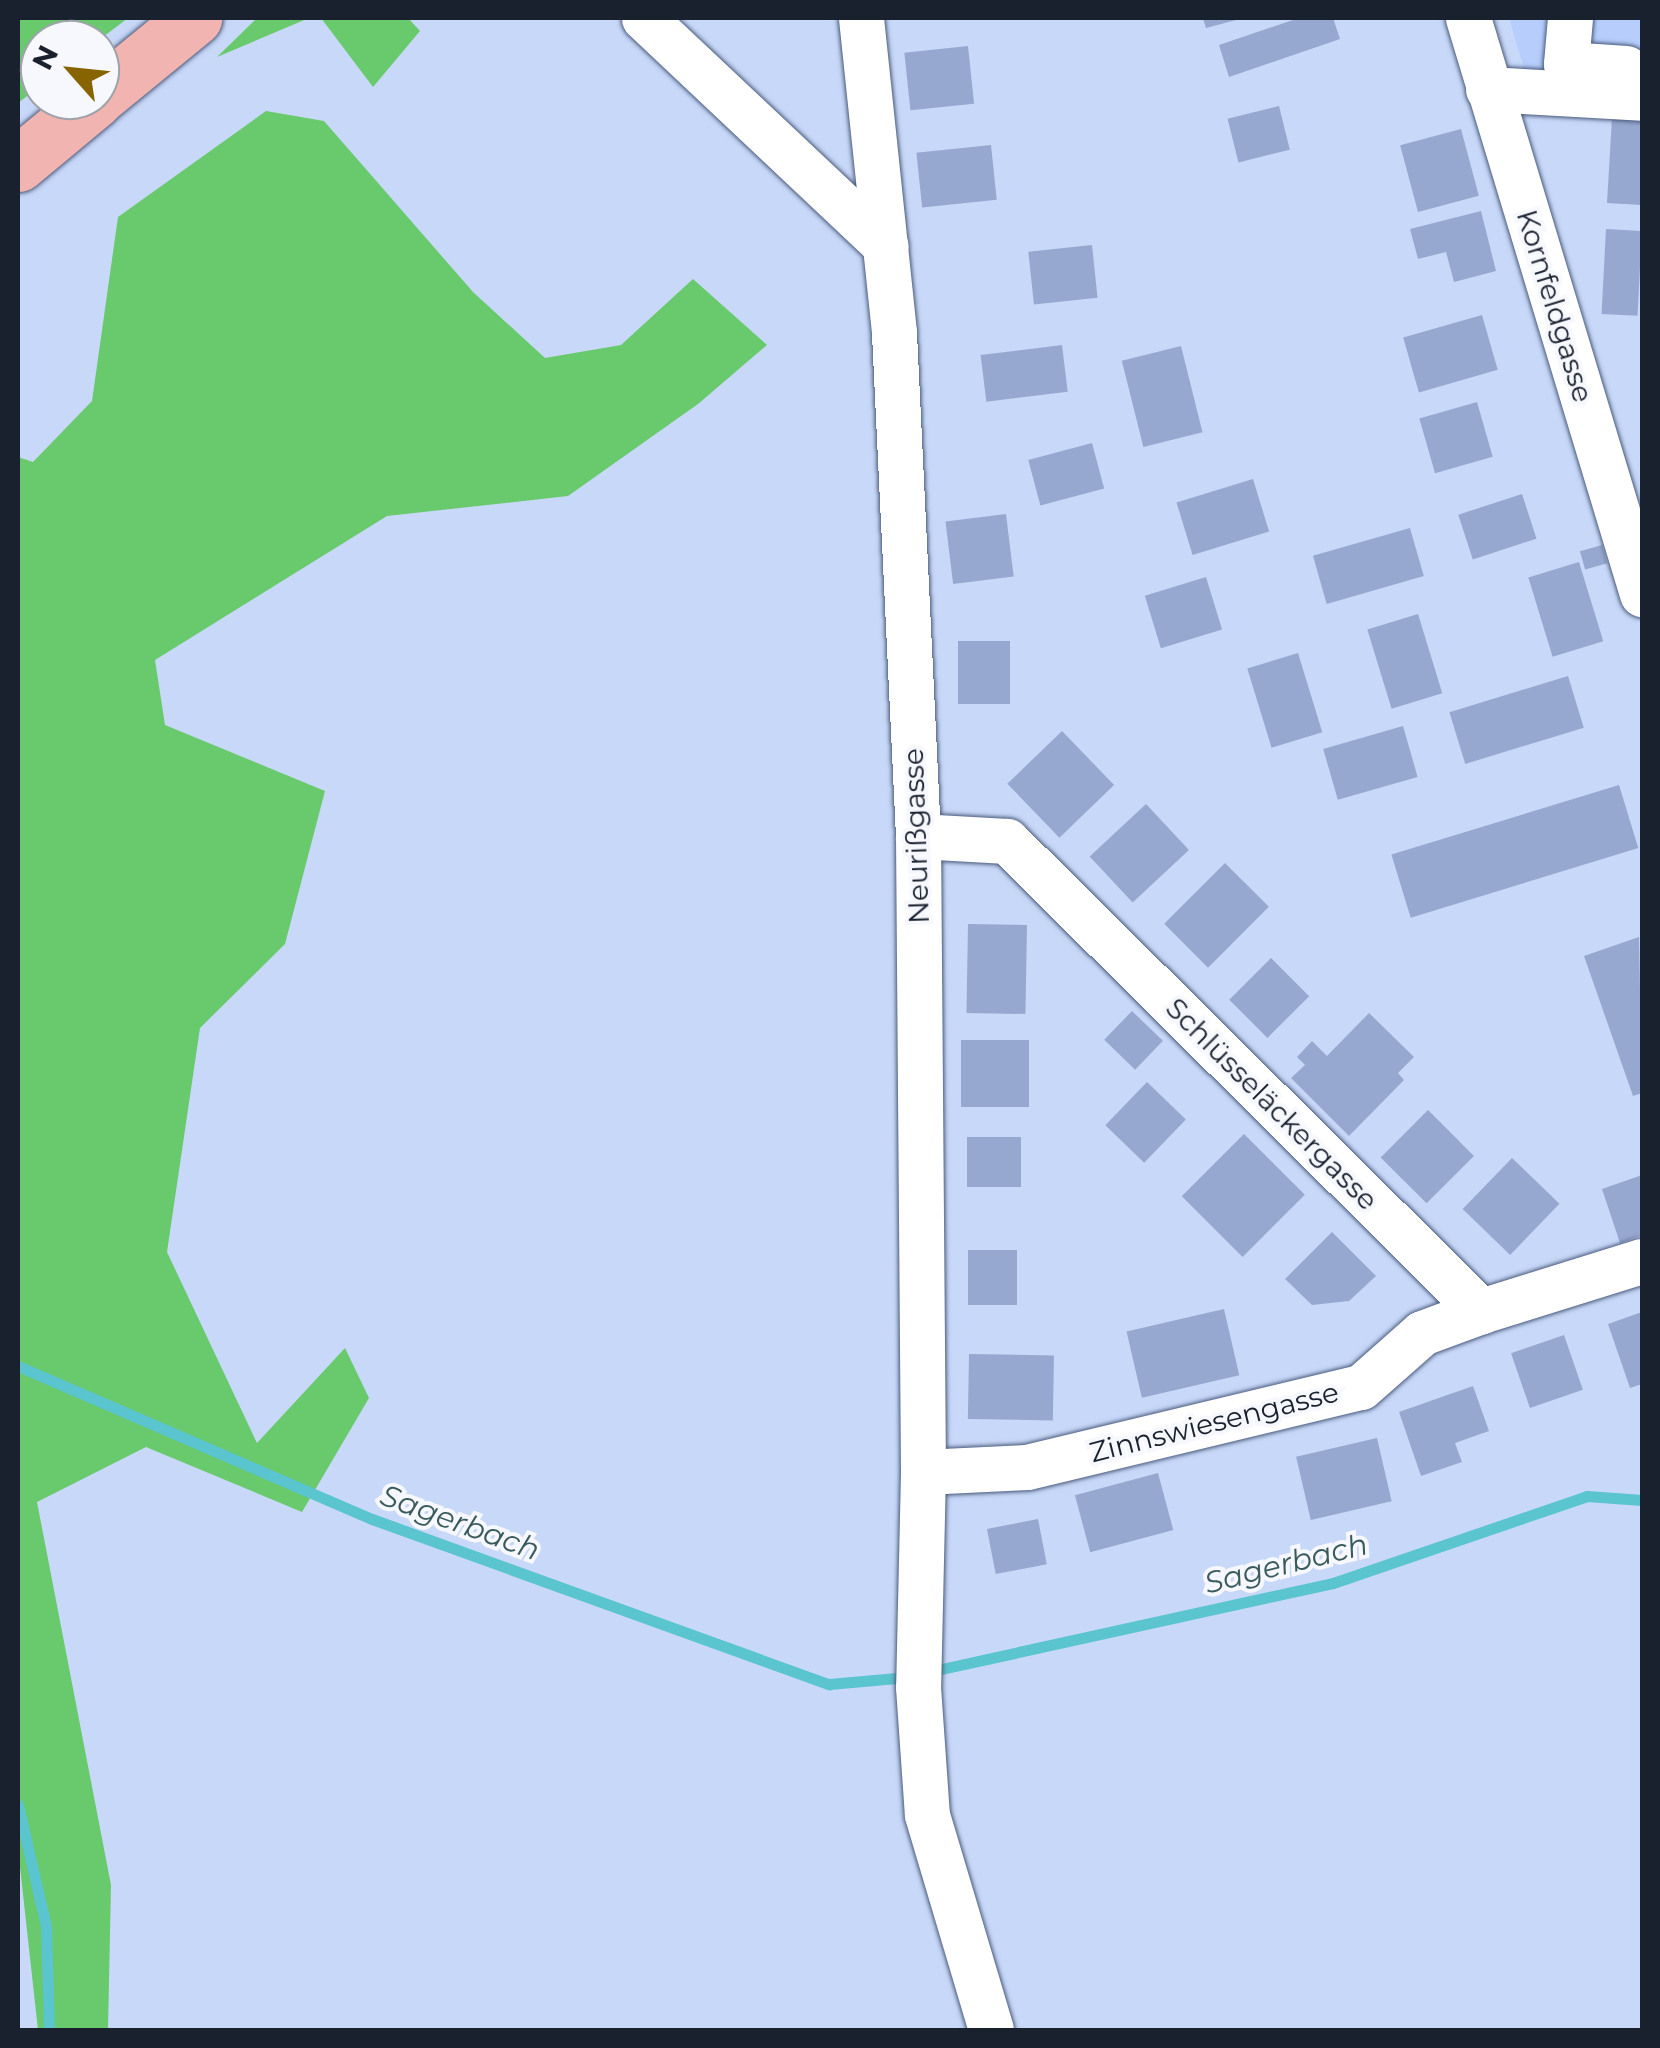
<!DOCTYPE html>
<html>
<head>
<meta charset="utf-8">
<style>
	body { margin:0 }
	#map { position:relative; width:1660px; height:2048px; overflow:hidden; background:#c8d8f8; font-family:Montserrat,sans-serif }
	div>[style] { position:absolute }
	[style*='--x'] { left:calc(var(--x)*1px); top:calc(var(--y)*1px); width:calc(var(--w)*1px); rotate:calc(var(--a)*1deg) }
	.built>* { inset:0; background:#b7cefd }
	.green>* { inset:0; background:#69c96d }
	.stream>* { height:11px; margin:-5.5px; padding:0 5.5px; transform-origin:5.5px; border-radius:5.5px; background:#5ac4cf }
	.building>* { inset:0; background:#96a8cf; transform-origin:0 0 }
	.roads { filter:drop-shadow(0 0 2px #4a5b7d) drop-shadow(0 0 2px #4a5b7d) }
	.minor>* { height:45px; margin:-22.5px; padding:0 22.5px; transform-origin:22.5px; border-radius:22.5px; background:#fff }
	.major>* { height:55px; margin:-27.5px; padding:0 27.5px; transform-origin:27.5px; border-radius:27.5px; background:#f1b4b0 }
	span { translate:-50% -50%; white-space:nowrap; text-align:center; line-height:1.15; -webkit-text-stroke:8px #f6f8fd; paint-order:stroke }
	.street-label { font-size:28px; color:#19202e }
	.water-label { font-size:30px; color:#3a5b5e; font-style:italic }
	.frame { position:absolute; inset:0; border:20px solid #19202e; pointer-events:none }
	.north { position:absolute; left:20px; top:20px; width:100px; height:100px; box-sizing:border-box; background:#f6f8fd; border:2px solid #9ea2aa; border-radius:50%; rotate:297deg; font-size:28px; font-weight:700; line-height:40px; text-align:center; color:#19202e }
	.north::after { content:''; display:block; margin:auto; width:35px; height:45px; background:#876400; clip-path:polygon(50% 0,100% 100%,50% 72%,0 100%) }
</style>
</head>
<body>
<div id="map">
	<div class="built">
		<i style="clip-path:polygon(1509px 18px,1642px 18px,1642px 80px,1525px 72px)"></i>
	</div>
	<div class="green">
		<i style="clip-path:polygon(18px 18px,128px 18px,99px 40px,40px 40px,40px 86px,18px 103px)"></i>
		<i style="clip-path:polygon(257px 18px,309px 18px,217px 57px)"></i>
		<i style="clip-path:polygon(321px 18px,408px 18px,420px 31px,373px 87px)"></i>
		<i style="clip-path:polygon(266px 111px,324px 121px,473px 292px,545px 358px,621px 345px,693px 279px,767px 345px,698px 404px,568px 496px,387px 516px,155px 660px,165px 725px,325px 791px,285px 944px,200px 1028px,167px 1252px,257px 1443px,345px 1348px,369px 1398px,302px 1512px,146px 1447px,37px 1502px,111px 1885px,108px 2030px,38px 2030px,18px 1849px,18px 457px,33px 462px,92px 401px,118px 217px)"></i>
	</div>
	<div class="stream">
		<i style="--x:18;--y:1366;--w:386;--a:23.4"></i>
		<i style="--x:372;--y:1519;--w:486;--a:19.9"></i>
		<i style="--x:829;--y:1684;--w:68;--a:-5"></i>
		<i style="--x:937;--y:1670;--w:405;--a:-12.4"></i>
		<i style="--x:1333;--y:1583;--w:268;--a:-18.9"></i>
		<i style="--x:1587;--y:1496;--w:55;--a:4.2"></i>
		<i style="--x:18;--y:1805;--w:124;--a:77"></i>
		<i style="--x:46;--y:1926;--w:104;--a:88.3"></i>
	</div>
	<div class="building">
		<i style="clip-path:polygon(1203px 18px,1239px 18px,1240px 19px,1206px 28px)"></i>
		<i style="clip-path:polygon(1299px 18px,1333px 18px,1340px 39px,1229px 77px,1219px 45px)"></i>
		<i style="left:968px;top:46px;width:58px;height:64px;rotate:84deg"></i>
		<i style="left:1279px;top:106px;width:45px;height:53px;rotate:76deg"></i>
		<i style="clip-path:polygon(1612px 118px,1642px 120px,1642px 205px,1607px 203px)"></i>
		<i style="left:1461px;top:129px;width:69px;height:63px;rotate:75deg"></i>
		<i style="left:991px;top:145px;width:55px;height:75px;rotate:84deg"></i>
		<i style="clip-path:polygon(1481px 211px,1496px 271px,1454px 282px,1446px 252px,1418px 259px,1410px 229px)"></i>
		<i style="left:1606px;top:229px;width:36px;height:85px;rotate:3deg"></i>
		<i style="left:1092px;top:245px;width:53px;height:64px;rotate:84deg"></i>
		<i style="left:1482px;top:315px;width:57px;height:82px;rotate:74deg"></i>
		<i style="left:1062px;top:345px;width:47px;height:82px;rotate:83deg"></i>
		<i style="left:1181px;top:346px;width:89px;height:61px;rotate:76deg"></i>
		<i style="left:1477px;top:402px;width:57px;height:60px;rotate:74deg"></i>
		<i style="left:1092px;top:443px;width:47px;height:66px;rotate:75deg"></i>
		<i style="left:1253px;top:479px;width:55px;height:80px;rotate:73deg"></i>
		<i style="left:1522px;top:494px;width:47px;height:67px;rotate:72deg"></i>
		<i style="left:1006px;top:514px;width:63px;height:61px;rotate:83deg"></i>
		<i style="left:1410px;top:528px;width:50px;height:101px;rotate:74deg"></i>
		<i style="left:1602px;top:545px;width:19px;height:23px;rotate:74deg"></i>
		<i style="left:1579px;top:562px;width:83px;height:53px;rotate:73deg"></i>
		<i style="left:1206px;top:577px;width:55px;height:64px;rotate:73deg"></i>
		<i style="left:1418px;top:614px;width:83px;height:53px;rotate:73deg"></i>
		<i style="left:958px;top:641px;width:52px;height:63px"></i>
		<i style="left:1298px;top:653px;width:83px;height:53px;rotate:73deg"></i>
		<i style="left:1568px;top:676px;width:54px;height:124px;rotate:73deg"></i>
		<i style="left:1403px;top:726px;width:53px;height:83px;rotate:74deg"></i>
		<i style="left:1062px;top:731px;width:75px;height:76px;rotate:46deg"></i>
		<i style="left:1619px;top:785px;width:66px;height:238px;rotate:73deg"></i>
		<i style="left:1146px;top:804px;width:63px;height:77px;rotate:47deg"></i>
		<i style="left:1225px;top:863px;width:62px;height:86px;rotate:45deg"></i>
		<i style="left:968px;top:924px;width:59px;height:89px;rotate:1deg"></i>
		<i style="clip-path:polygon(1639px 937px,1642px 1093px,1633px 1096px,1584px 956px)"></i>
		<i style="left:1271px;top:958px;width:54px;height:59px;rotate:45deg"></i>
		<i style="left:1132px;top:1011px;width:43px;height:40px;rotate:44deg"></i>
		<i style="clip-path:polygon(1369px 1013px,1414px 1057px,1398px 1073px,1404px 1080px,1349px 1136px,1291px 1078px,1305px 1065px,1297px 1057px,1312px 1041px,1327px 1056px)"></i>
		<i style="left:961px;top:1040px;width:68px;height:67px"></i>
		<i style="left:1147px;top:1082px;width:54px;height:60px;rotate:44deg"></i>
		<i style="left:1428px;top:1110px;width:65px;height:67px;rotate:45deg"></i>
		<i style="left:1244px;top:1134px;width:86px;height:88px;rotate:45deg"></i>
		<i style="left:967px;top:1137px;width:54px;height:50px"></i>
		<i style="left:1512px;top:1158px;width:66px;height:71px;rotate:44deg"></i>
		<i style="clip-path:polygon(1642px 1175px,1642px 1235px,1620px 1243px,1602px 1189px)"></i>
		<i style="clip-path:polygon(1332px 1232px,1376px 1276px,1349px 1301px,1312px 1305px,1285px 1279px)"></i>
		<i style="left:968px;top:1250px;width:49px;height:55px"></i>
		<i style="left:1224px;top:1309px;width:68px;height:100px;rotate:77deg"></i>
		<i style="clip-path:polygon(1642px 1312px,1642px 1384px,1630px 1388px,1608px 1324px)"></i>
		<i style="left:1564px;top:1335px;width:58px;height:56px;rotate:71deg"></i>
		<i style="left:969px;top:1354px;width:85px;height:65px;rotate:1deg"></i>
		<i style="clip-path:polygon(1473px 1386px,1489px 1431px,1455px 1443px,1462px 1462px,1421px 1476px,1399px 1412px)"></i>
		<i style="left:1377px;top:1438px;width:65px;height:83px;rotate:77deg"></i>
		<i style="left:1158px;top:1473px;width:59px;height:86px;rotate:75deg"></i>
		<i style="left:1038px;top:1519px;width:46px;height:52px;rotate:79deg"></i>
	</div>
	<div class="roads">
		<div class="minor">
			<i style="--x:644;--y:18;--w:332;--a:43.3"></i>
			<i style="--x:861;--y:18;--w:317;--a:84"></i>
			<i style="--x:894;--y:333;--w:504;--a:87.27"></i>
			<i style="--x:918;--y:836;--w:636;--a:89.55"></i>
			<i style="--x:923;--y:1472;--w:215;--a:91.3"></i>
			<i style="--x:918;--y:1687;--w:128;--a:86"></i>
			<i style="--x:927;--y:1815;--w:224;--a:73.4"></i>
			<i style="--x:1468;--y:18;--w:602;--a:73.19"></i>
			<i style="--x:1570;--y:18;--w:46;--a:95"></i>
			<i style="--x:1566;--y:64;--w:60;--a:3.8"></i>
			<i style="--x:1488;--y:89;--w:154;--a:3.3"></i>
			<i style="--x:918;--y:836;--w:89;--a:3.2"></i>
			<i style="--x:1007;--y:841;--w:668;--a:44.76"></i>
			<i style="--x:1481;--y:1311;--w:169;--a:-17.3"></i>
			<i style="--x:923;--y:1472;--w:104;--a:-2.8"></i>
			<i style="--x:1027;--y:1467;--w:343;--a:-13.5"></i>
			<i style="--x:1361;--y:1387;--w:81;--a:-41.5"></i>
			<i style="--x:1422;--y:1333;--w:63;--a:-20.4"></i>
		</div>
		<div class="major">
			<i style="--x:100;--y:95;--w:122;--a:-39.3"></i>
			<i style="--x:18;--y:164;--w:100;--a:-39.7"></i>
		</div>
	</div>
	<div class="street-label">
		<span style="left:1555px;top:306px;rotate:73deg">Kornfeldgasse</span>
		<span style="left:916px;top:836px;rotate:-92deg">Neurißgasse</span>
		<span style="left:1272px;top:1104px;rotate:45deg">Schlüsseläckergasse</span>
		<span style="left:1214px;top:1422px;rotate:-14deg">Zinnswiesengasse</span>
	</div>
	<div class="water-label">
		<span style="left:460px;top:1523px;rotate:20deg">Sagerbach</span>
		<span style="left:1286px;top:1564px;rotate:-14deg">Sagerbach</span>
	</div>
	<div class="frame"></div>
	<div class="north">N</div>
</div>
</body>
</html>
